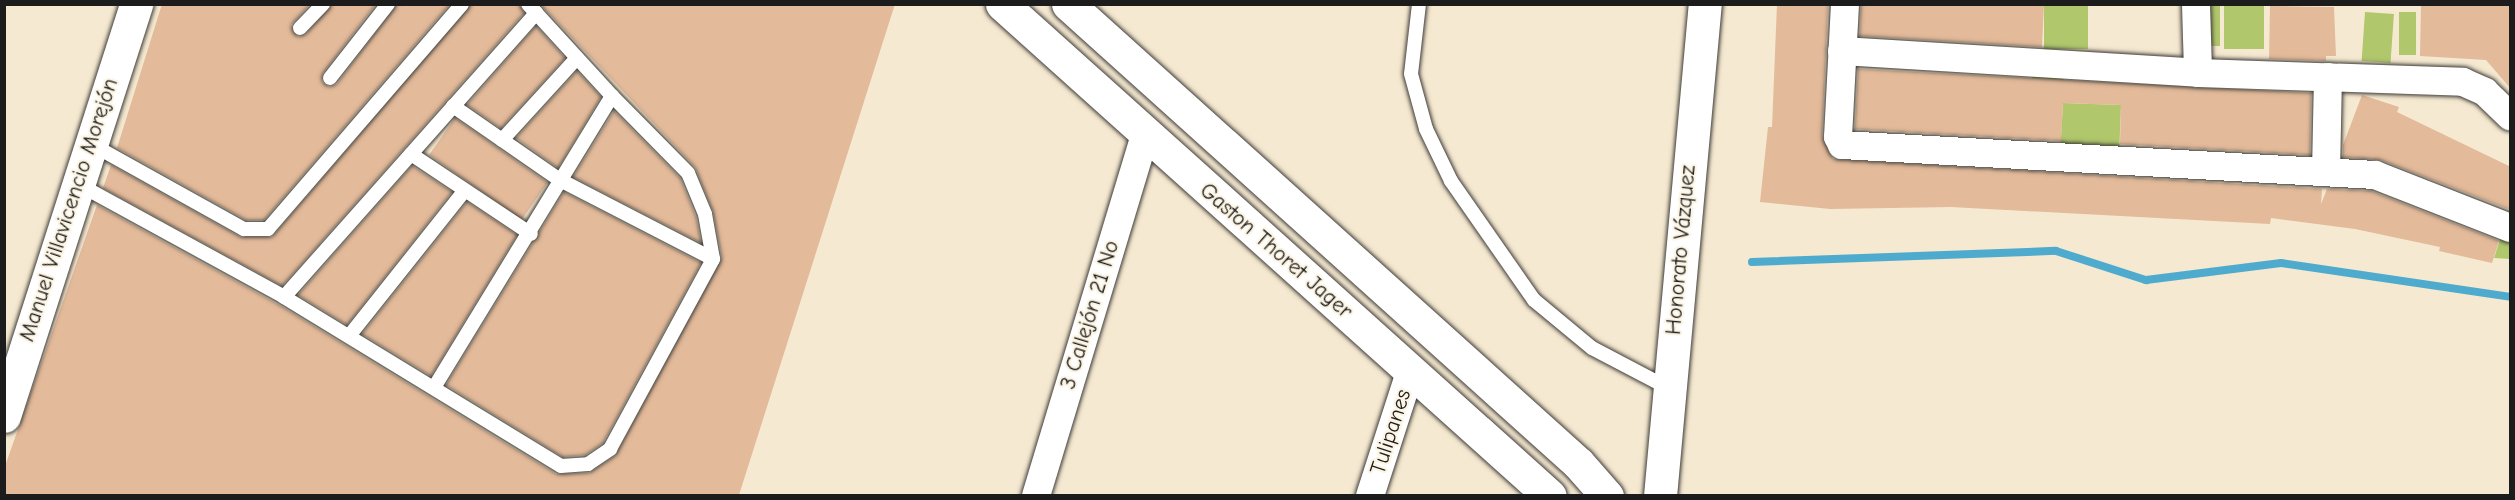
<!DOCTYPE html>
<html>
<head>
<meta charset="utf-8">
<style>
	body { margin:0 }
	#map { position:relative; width:2515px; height:500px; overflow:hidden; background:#f6e9d1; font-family:"Comic Neue",sans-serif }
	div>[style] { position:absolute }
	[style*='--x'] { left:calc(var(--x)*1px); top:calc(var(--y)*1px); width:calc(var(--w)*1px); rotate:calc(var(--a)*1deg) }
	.green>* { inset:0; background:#b0c76c; transform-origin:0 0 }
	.stream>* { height:8px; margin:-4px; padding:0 4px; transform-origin:4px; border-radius:4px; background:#4fabcd }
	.building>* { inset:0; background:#e3ba9a; transform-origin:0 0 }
	.roads { filter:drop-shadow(0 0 2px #3d3b37) drop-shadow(0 0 2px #3d3b37) }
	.service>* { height:14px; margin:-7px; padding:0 7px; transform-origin:7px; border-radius:7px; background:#fff }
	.minor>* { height:28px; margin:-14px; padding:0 14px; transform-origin:14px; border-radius:14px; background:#fff }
	.tertiary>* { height:33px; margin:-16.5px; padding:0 16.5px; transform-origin:16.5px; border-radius:16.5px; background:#fff }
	span { translate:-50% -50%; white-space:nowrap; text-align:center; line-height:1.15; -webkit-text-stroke:4.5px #fcf5e5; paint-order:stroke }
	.street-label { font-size:22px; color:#1c1c1c }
	.frame { position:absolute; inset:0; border:6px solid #1c1c1c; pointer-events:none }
</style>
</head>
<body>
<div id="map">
	<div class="green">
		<i style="left:2044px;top:5px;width:44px;height:44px"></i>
		<i style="left:2204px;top:5px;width:16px;height:41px"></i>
		<i style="left:2224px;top:5px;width:40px;height:44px"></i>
		<i style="left:2365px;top:12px;width:29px;height:49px;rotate:4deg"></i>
		<i style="left:2416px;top:12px;width:43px;height:17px;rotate:90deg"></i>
		<i style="clip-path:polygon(2033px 64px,2064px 67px,2063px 103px,2121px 105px,2119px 157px,2060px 153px,2063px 103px,2030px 101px)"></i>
		<i style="clip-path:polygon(2505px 224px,2510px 227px,2510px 259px,2494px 258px)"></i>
	</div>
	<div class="stream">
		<i style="--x:1752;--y:262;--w:304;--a:-2.1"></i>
		<i style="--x:2056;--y:251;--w:95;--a:17.9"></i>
		<i style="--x:2146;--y:280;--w:136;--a:-7.2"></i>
		<i style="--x:2281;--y:263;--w:232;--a:8.4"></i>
	</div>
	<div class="building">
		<i style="clip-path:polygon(162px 4px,310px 4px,291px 25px,298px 37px,306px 34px,332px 4px,376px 4px,323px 73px,322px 82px,329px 87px,337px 84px,397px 4px,450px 4px,264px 220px,246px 220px,117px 148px)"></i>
		<i style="clip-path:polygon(471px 4px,519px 4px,524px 13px,282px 286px,103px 188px,111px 165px,240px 237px,272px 237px)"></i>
		<i style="clip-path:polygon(540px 4px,895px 4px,739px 495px,4px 495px,4px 469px,97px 205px,279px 305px,556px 474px,589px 473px,615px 456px,722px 257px,713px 211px,695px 167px)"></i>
		<i style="clip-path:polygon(1777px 4px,1828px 4px,1822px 136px,1833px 159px,2322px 189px,2321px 204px,2327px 189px,2371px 191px,2499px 241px,2492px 263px,2439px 251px,2440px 247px,2355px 229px,2271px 218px,2270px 224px,1951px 207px,1830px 209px,1760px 202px,1768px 127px,1772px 127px)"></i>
		<i style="clip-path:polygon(1861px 4px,2044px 4px,2042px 47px,1860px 36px)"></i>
		<i style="clip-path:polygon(2421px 4px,2511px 4px,2511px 89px,2486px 60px,2420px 56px)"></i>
		<i style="clip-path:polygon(2270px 6px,2334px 7px,2336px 56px,2326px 56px,2326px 61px,2269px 59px)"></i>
		<i style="clip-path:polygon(536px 26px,565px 58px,501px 128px,467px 105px)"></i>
		<i style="clip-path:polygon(1858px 69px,2311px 93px,2310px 155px,2120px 144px,2121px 105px,2063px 103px,2061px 141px,1855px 129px)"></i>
		<i style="clip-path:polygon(577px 71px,601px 97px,558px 168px,516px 138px)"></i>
		<i style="clip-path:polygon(2362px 95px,2399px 107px,2397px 112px,2511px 167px,2511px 210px,2381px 160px,2343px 157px,2343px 145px)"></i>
		<i style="clip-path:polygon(614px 111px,680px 178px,696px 217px,701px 243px,573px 177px)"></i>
		<i style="left:455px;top:118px;width:113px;height:45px;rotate:35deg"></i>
		<i style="clip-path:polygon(412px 166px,452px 192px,347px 325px,298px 295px)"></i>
		<i style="clip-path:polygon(564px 192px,701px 263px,603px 443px,585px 455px,563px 457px,446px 385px)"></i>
		<i style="clip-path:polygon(467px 202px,517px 235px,431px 376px,362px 334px)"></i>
	</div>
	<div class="roads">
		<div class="service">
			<i style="--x:1419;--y:4;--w:70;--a:96.5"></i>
			<i style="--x:1411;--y:74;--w:57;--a:74.7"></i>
			<i style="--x:1426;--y:129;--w:58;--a:64.3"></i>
			<i style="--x:1451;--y:181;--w:145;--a:55.1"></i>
			<i style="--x:1534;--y:300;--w:75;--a:39.6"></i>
			<i style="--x:1592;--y:348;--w:88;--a:27.7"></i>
			<i style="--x:536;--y:13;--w:113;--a:47.5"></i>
			<i style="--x:300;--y:28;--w:33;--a:-46"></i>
			<i style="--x:330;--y:78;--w:94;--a:-51.9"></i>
			<i style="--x:453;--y:106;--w:130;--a:34.7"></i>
			<i style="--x:560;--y:180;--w:172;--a:27.3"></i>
			<i style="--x:502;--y:140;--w:111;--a:-47.6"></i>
			<i style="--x:91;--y:144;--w:175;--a:29.1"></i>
			<i style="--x:244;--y:229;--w:24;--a:0"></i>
			<i style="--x:268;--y:229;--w:297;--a:-49.2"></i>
			<i style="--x:411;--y:154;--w:144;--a:33.7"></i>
			<i style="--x:78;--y:184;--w:235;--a:28.7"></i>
			<i style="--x:284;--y:297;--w:324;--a:31.4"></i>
			<i style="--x:561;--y:466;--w:27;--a:-4"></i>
			<i style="--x:588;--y:464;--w:27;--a:-34"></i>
			<i style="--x:610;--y:449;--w:216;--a:-61.5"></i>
			<i style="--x:713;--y:259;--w:46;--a:-100.1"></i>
			<i style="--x:705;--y:214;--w:44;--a:-112.5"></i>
			<i style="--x:688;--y:173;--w:108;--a:-134.6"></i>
			<i style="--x:612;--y:96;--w:342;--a:121.4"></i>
			<i style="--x:284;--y:297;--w:380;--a:-48.4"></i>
			<i style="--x:536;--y:13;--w:12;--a:-132"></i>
			<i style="--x:349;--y:336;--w:186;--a:-51.5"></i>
		</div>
		<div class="minor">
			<i style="--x:1845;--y:4;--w:133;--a:93"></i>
			<i style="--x:1838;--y:137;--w:9;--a:63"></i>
			<i style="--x:1842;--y:145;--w:534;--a:3.22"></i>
			<i style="--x:2375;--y:175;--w:145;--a:21.4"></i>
			<i style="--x:2196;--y:4;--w:69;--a:88.3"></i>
			<i style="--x:1842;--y:51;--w:357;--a:3.5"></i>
			<i style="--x:2198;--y:73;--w:265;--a:1.9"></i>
			<i style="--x:2463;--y:82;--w:24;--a:24"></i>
			<i style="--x:2485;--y:92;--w:35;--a:44"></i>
			<i style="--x:2326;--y:172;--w:95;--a:-88.8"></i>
			<i style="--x:1036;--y:496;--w:377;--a:-73.2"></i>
			<i style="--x:1370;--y:496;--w:133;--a:-72.1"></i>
		</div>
		<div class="tertiary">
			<i style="--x:1002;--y:4;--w:736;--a:41.92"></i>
			<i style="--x:1068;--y:4;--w:686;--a:41.99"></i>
			<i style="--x:1578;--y:463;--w:44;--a:48.7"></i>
			<i style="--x:4;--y:416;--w:433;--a:-72.2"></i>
			<i style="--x:1660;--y:496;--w:494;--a:-84.8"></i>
		</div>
	</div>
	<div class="street-label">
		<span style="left:69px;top:210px;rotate:-72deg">Manuel Villavicencio Morejón</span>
		<span style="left:1681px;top:250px;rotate:-85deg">Honorato Vázquez</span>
		<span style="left:1276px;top:251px;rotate:41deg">Gaston Thoret Jager</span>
		<span style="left:1090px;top:315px;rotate:-73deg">3 Callejón 21 No</span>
		<span style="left:1391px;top:432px;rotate:-72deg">Tulipanes</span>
	</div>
	<div class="frame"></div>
</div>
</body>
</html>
